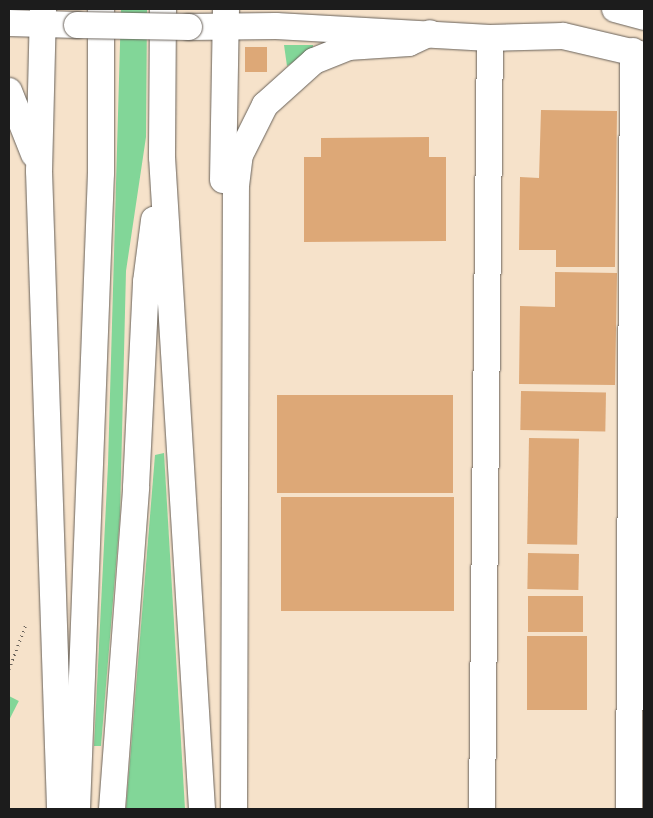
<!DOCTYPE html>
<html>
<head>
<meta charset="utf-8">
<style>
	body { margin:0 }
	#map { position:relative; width:653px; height:818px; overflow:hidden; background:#f6e2ca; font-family:Dekko,sans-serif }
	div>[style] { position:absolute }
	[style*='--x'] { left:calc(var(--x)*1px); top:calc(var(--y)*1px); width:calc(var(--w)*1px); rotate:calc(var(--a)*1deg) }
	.green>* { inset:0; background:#82d698; transform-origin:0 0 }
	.building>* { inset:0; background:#dda877; transform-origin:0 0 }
	.path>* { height:3px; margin-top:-1.5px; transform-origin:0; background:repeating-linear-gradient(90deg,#686159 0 1px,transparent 0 5px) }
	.roads { filter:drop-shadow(0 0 1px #686159) drop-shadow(0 0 1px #686159) }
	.minor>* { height:26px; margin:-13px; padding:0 13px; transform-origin:13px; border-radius:13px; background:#fff }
	.bridges { filter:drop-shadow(0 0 1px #686159) drop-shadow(0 0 1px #686159) }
	.minor-bridge>* { height:26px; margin:-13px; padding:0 13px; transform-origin:13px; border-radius:13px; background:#fff }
	span { translate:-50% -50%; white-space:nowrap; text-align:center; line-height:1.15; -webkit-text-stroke:4.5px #fdfcf7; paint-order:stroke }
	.frame { position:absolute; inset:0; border:10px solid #1c1c1c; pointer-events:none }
</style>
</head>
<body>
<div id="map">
	<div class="green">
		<i style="clip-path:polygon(121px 9px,147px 9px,146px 137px,126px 271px,120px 516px,101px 746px,94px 746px,108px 464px)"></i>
		<i style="clip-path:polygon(284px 45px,313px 45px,313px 50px,287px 66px)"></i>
		<i style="clip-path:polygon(164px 453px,185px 809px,126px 809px,155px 455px)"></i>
		<i style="left:9px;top:696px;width:11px;height:113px;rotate:27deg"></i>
	</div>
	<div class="building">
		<i style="left:245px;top:47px;width:22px;height:25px"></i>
		<i style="clip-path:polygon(541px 110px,617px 111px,615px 267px,556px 267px,556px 250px,519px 250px,520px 177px,539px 178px)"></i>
		<i style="clip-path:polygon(429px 137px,429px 157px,446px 157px,446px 241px,304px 242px,304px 157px,321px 157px,321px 138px)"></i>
		<i style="clip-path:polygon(555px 272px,617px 273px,615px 385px,519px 384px,520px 306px,555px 307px)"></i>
		<i style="left:521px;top:391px;width:85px;height:39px;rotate:1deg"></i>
		<i style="left:453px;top:395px;width:98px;height:176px;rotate:90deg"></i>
		<i style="left:529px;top:438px;width:50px;height:106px;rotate:1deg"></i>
		<i style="left:454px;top:497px;width:114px;height:173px;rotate:90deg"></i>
		<i style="left:528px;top:553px;width:51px;height:36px;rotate:1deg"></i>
		<i style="left:528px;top:596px;width:55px;height:36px"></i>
		<i style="left:527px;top:636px;width:60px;height:74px"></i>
	</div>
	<div class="path">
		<i style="--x:9;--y:669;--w:48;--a:-69.3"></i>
	</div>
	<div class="roads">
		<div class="minor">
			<i style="--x:43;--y:9;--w:162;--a:91.4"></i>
			<i style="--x:39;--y:171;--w:638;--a:88.11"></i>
			<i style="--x:163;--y:9;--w:148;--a:90.4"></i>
			<i style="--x:162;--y:157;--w:653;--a:86.49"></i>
			<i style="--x:615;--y:9;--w:30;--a:15"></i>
			<i style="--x:9;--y:23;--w:68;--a:1.7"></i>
			<i style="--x:189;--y:27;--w:87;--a:-0.7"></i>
			<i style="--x:276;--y:26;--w:214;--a:3.2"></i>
			<i style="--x:490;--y:38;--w:73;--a:-1.6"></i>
			<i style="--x:563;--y:36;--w:83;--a:13.2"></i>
			<i style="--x:9;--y:91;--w:68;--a:68.4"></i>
			<i style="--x:223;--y:180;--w:171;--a:-89"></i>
			<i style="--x:77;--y:809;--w:636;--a:-87.84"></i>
			<i style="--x:101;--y:173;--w:164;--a:-90"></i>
			<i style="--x:112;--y:809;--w:323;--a:-85.7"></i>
			<i style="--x:136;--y:487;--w:205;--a:-87.2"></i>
			<i style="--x:146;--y:282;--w:63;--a:-82.6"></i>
			<i style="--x:234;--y:809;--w:623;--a:-89.82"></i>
			<i style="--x:236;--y:186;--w:31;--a:-83"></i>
			<i style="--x:240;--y:155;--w:56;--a:-63.4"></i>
			<i style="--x:265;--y:105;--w:66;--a:-41.9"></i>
			<i style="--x:314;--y:61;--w:37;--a:-22"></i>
			<i style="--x:348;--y:47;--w:61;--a:-3.8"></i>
			<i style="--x:409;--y:43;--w:23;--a:-25"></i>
			<i style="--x:482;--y:809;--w:771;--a:-89.41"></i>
			<i style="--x:629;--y:809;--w:758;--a:-89.7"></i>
		</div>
	</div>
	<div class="bridges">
		<div class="minor-bridge">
			<i style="--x:77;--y:25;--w:112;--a:1"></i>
		</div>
	</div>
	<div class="frame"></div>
</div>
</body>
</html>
